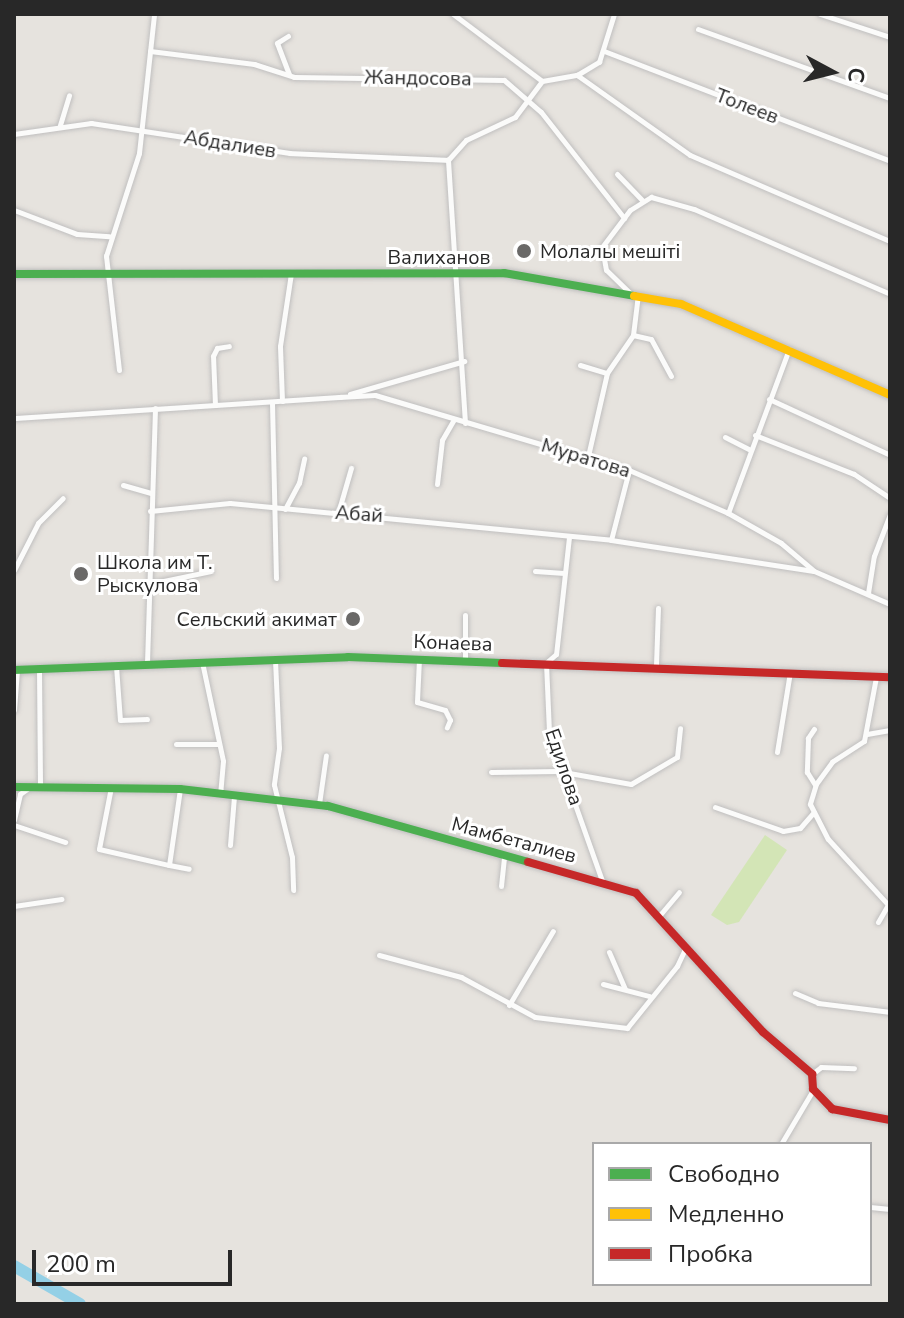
<!DOCTYPE html>
<html>
<head>
<meta charset="utf-8">
<style>
	body { margin:0 }
	#map { position:relative; width:904px; height:1318px; overflow:hidden; background:#e6e3de; font-family:"Nunito Sans",sans-serif }
	div>[style] { position:absolute }
	[style*='--x'] { left:calc(var(--x)*1px); top:calc(var(--y)*1px); width:calc(var(--w)*1px); rotate:calc(var(--a)*1deg) }
	.pitch>* { inset:0; background:#d3e5b6 }
	.river>* { height:12px; margin:-6px; padding:0 6px; transform-origin:6px; border-radius:6px; background:#94d0e6 }
	.roads { filter:drop-shadow(0 0 2px #c0bfbf) drop-shadow(0 0 2px #c0bfbf) }
	.street>* { height:5px; margin:-2.5px; padding:0 2.5px; transform-origin:2.5px; border-radius:2.5px; background:#fbfbfa }
	.fast>* { height:8px; margin:-4px; padding:0 4px; transform-origin:4px; border-radius:4px; background:#4caf50 }
	.slow>* { height:8px; margin:-4px; padding:0 4px; transform-origin:4px; border-radius:4px; background:#ffc107 }
	.jam>* { height:8px; margin:-4px; padding:0 4px; transform-origin:4px; border-radius:4px; background:#c62828 }
	.dots>* { width:22px; height:22px; translate:-50% -50%; box-sizing:border-box; border:4px solid #fff; border-radius:50% }
	span { translate:-50% -50%; white-space:nowrap; text-align:center; line-height:1.15; -webkit-text-stroke:6px #fff; paint-order:stroke }
	.street-label { font-size:20px; color:#282828 }
	.poi-label { font-size:20px; color:#282828 }
	.left { translate:0 -50%; text-align:left }
	.right { translate:-100% -50%; text-align:right }
	.frame { position:absolute; inset:0; border:16px solid #282828; pointer-events:none }
	.legend { position:absolute; left:592px; top:1142px; width:280px; height:144px; box-sizing:border-box; background:#fff; border:2px solid #a9a9a9; margin:0; padding:10px 14px; list-style:none; font-size:24px; color:#282828 }
	.legend li { display:flex; align-items:center; gap:16px; height:40px }
	.legend b { width:40px; border:2px solid #a9a9a9 }
	.north { position:absolute; left:792px; top:32px; width:80px; height:80px; -webkit-text-stroke:6px #fff; paint-order:stroke; rotate:97deg; font-size:22px; font-weight:700; line-height:32px; text-align:center; color:#282828 }
	.north::after { content:''; display:block; margin:auto; width:28px; height:36px; background:#282828; clip-path:polygon(50% 0,100% 100%,50% 72%,0 100%) }
	.scale { position:absolute; left:32px; top:1250px; width:200px; height:36px; box-sizing:border-box; border:4px solid #282828; border-top:0; padding-left:10px; font-size:24px; line-height:28px; white-space:nowrap; color:#282828; -webkit-text-stroke:6px #fff; paint-order:stroke }
</style>
</head>
<body>
<div id="map">
	<div class="pitch">
		<i style="clip-path:polygon(765px 835px,787px 850px,739px 922px,727px 925px,711px 915px)"></i>
	</div>
	<div class="river">
		<i style="--x:14;--y:1266;--w:76;--a:29.9"></i>
	</div>
	<div class="roads">
		<div class="street">
			<i style="--x:453;--y:14;--w:111;--a:37"></i>
			<i style="--x:820;--y:14;--w:74;--a:18.2"></i>
			<i style="--x:698;--y:29;--w:204;--a:19.8"></i>
			<i style="--x:288;--y:36;--w:13;--a:148"></i>
			<i style="--x:277;--y:43;--w:34;--a:69"></i>
			<i style="--x:150;--y:51;--w:105;--a:7.1"></i>
			<i style="--x:254;--y:64;--w:42;--a:18"></i>
			<i style="--x:294;--y:77;--w:210;--a:0.8"></i>
			<i style="--x:504;--y:80;--w:49;--a:40.9"></i>
			<i style="--x:541;--y:112;--w:135;--a:51.9"></i>
			<i style="--x:604;--y:51;--w:306;--a:21"></i>
			<i style="--x:577;--y:75;--w:138;--a:35.3"></i>
			<i style="--x:690;--y:155;--w:218;--a:23.3"></i>
			<i style="--x:60;--y:125;--w:31;--a:-73"></i>
			<i style="--x:14;--y:134;--w:78;--a:-8.1"></i>
			<i style="--x:91;--y:123;--w:201;--a:8.6"></i>
			<i style="--x:290;--y:153;--w:158;--a:2.5"></i>
			<i style="--x:617;--y:174;--w:36;--a:46"></i>
			<i style="--x:14;--y:210;--w:67;--a:20.9"></i>
			<i style="--x:77;--y:234;--w:32;--a:4"></i>
			<i style="--x:630;--y:293;--w:33;--a:-136"></i>
			<i style="--x:606;--y:270;--w:23;--a:-100"></i>
			<i style="--x:602;--y:247;--w:46;--a:-52.9"></i>
			<i style="--x:630;--y:210;--w:25;--a:-32"></i>
			<i style="--x:651;--y:197;--w:45;--a:15.6"></i>
			<i style="--x:694;--y:209;--w:214;--a:23.4"></i>
			<i style="--x:633;--y:335;--w:18;--a:13"></i>
			<i style="--x:651;--y:339;--w:42;--a:61.6"></i>
			<i style="--x:580;--y:365;--w:28;--a:17"></i>
			<i style="--x:119;--y:370;--w:115;--a:-96.5"></i>
			<i style="--x:106;--y:256;--w:108;--a:-72.2"></i>
			<i style="--x:139;--y:153;--w:140;--a:-83.8"></i>
			<i style="--x:350;--y:394;--w:119;--a:-16.1"></i>
			<i style="--x:339;--y:397;--w:36;--a:-3"></i>
			<i style="--x:375;--y:395;--w:265;--a:16.5"></i>
			<i style="--x:629;--y:470;--w:108;--a:23.5"></i>
			<i style="--x:728;--y:513;--w:61;--a:29.5"></i>
			<i style="--x:781;--y:543;--w:42;--a:40.2"></i>
			<i style="--x:769;--y:399;--w:133;--a:24.8"></i>
			<i style="--x:282;--y:401;--w:55;--a:-92.1"></i>
			<i style="--x:280;--y:346;--w:74;--a:-81.4"></i>
			<i style="--x:272;--y:403;--w:175;--a:88.7"></i>
			<i style="--x:215;--y:405;--w:49;--a:-92.3"></i>
			<i style="--x:213;--y:356;--w:9;--a:-63"></i>
			<i style="--x:217;--y:348;--w:12;--a:-9"></i>
			<i style="--x:14;--y:418;--w:327;--a:-3.7"></i>
			<i style="--x:465;--y:423;--w:264;--a:-93.7"></i>
			<i style="--x:448;--y:160;--w:27;--a:-48"></i>
			<i style="--x:466;--y:140;--w:54;--a:-25.1"></i>
			<i style="--x:515;--y:117;--w:45;--a:-53.1"></i>
			<i style="--x:542;--y:81;--w:36;--a:-10"></i>
			<i style="--x:577;--y:75;--w:26;--a:-31"></i>
			<i style="--x:599;--y:62;--w:50;--a:-72.6"></i>
			<i style="--x:755;--y:435;--w:106;--a:21.5"></i>
			<i style="--x:854;--y:474;--w:43;--a:33.7"></i>
			<i style="--x:725;--y:437;--w:27;--a:27"></i>
			<i style="--x:588;--y:456;--w:85;--a:-77.1"></i>
			<i style="--x:607;--y:373;--w:46;--a:-55.6"></i>
			<i style="--x:633;--y:335;--w:39;--a:-83"></i>
			<i style="--x:437;--y:484;--w:44;--a:-83.5"></i>
			<i style="--x:442;--y:440;--w:24;--a:-60"></i>
			<i style="--x:123;--y:485;--w:29;--a:16"></i>
			<i style="--x:285;--y:509;--w:30;--a:-62"></i>
			<i style="--x:299;--y:483;--w:25;--a:-78"></i>
			<i style="--x:150;--y:511;--w:80;--a:-5.7"></i>
			<i style="--x:230;--y:503;--w:383;--a:5.5"></i>
			<i style="--x:611;--y:540;--w:205;--a:8.7"></i>
			<i style="--x:814;--y:571;--w:83;--a:23.5"></i>
			<i style="--x:338;--y:513;--w:47;--a:-73.9"></i>
			<i style="--x:728;--y:513;--w:175;--a:-69.6"></i>
			<i style="--x:569;--y:537;--w:118;--a:96.3"></i>
			<i style="--x:556;--y:654;--w:13;--a:138"></i>
			<i style="--x:546;--y:663;--w:68;--a:87.5"></i>
			<i style="--x:549;--y:731;--w:159;--a:70.5"></i>
			<i style="--x:611;--y:540;--w:72;--a:-75.6"></i>
			<i style="--x:14;--y:570;--w:53;--a:-62.9"></i>
			<i style="--x:38;--y:523;--w:35;--a:-45"></i>
			<i style="--x:535;--y:571;--w:29;--a:4"></i>
			<i style="--x:149;--y:584;--w:63;--a:-11.8"></i>
			<i style="--x:868;--y:593;--w:37;--a:-81"></i>
			<i style="--x:874;--y:556;--w:45;--a:-69.1"></i>
			<i style="--x:465;--y:615;--w:44;--a:90"></i>
			<i style="--x:419;--y:659;--w:43;--a:92.7"></i>
			<i style="--x:417;--y:702;--w:29;--a:16"></i>
			<i style="--x:445;--y:710;--w:11;--a:63"></i>
			<i style="--x:450;--y:720;--w:8;--a:113"></i>
			<i style="--x:275;--y:660;--w:88;--a:87.4"></i>
			<i style="--x:279;--y:748;--w:37;--a:98"></i>
			<i style="--x:274;--y:785;--w:74;--a:76"></i>
			<i style="--x:292;--y:857;--w:33;--a:88"></i>
			<i style="--x:202;--y:662;--w:101;--a:78"></i>
			<i style="--x:223;--y:761;--w:32;--a:95"></i>
			<i style="--x:147;--y:663;--w:255;--a:-88.2"></i>
			<i style="--x:656;--y:665;--w:57;--a:-88"></i>
			<i style="--x:116;--y:666;--w:54;--a:85.8"></i>
			<i style="--x:120;--y:720;--w:27;--a:-2"></i>
			<i style="--x:39;--y:669;--w:118;--a:89.5"></i>
			<i style="--x:876;--y:677;--w:65;--a:100.6"></i>
			<i style="--x:864;--y:741;--w:38;--a:147"></i>
			<i style="--x:832;--y:762;--w:27;--a:126"></i>
			<i style="--x:816;--y:784;--w:21;--a:107"></i>
			<i style="--x:810;--y:804;--w:39;--a:63"></i>
			<i style="--x:828;--y:839;--w:92;--a:47.6"></i>
			<i style="--x:14;--y:710;--w:40;--a:-85.7"></i>
			<i style="--x:814;--y:729;--w:11;--a:124"></i>
			<i style="--x:808;--y:738;--w:34;--a:92"></i>
			<i style="--x:807;--y:772;--w:15;--a:58"></i>
			<i style="--x:867;--y:734;--w:23;--a:-10"></i>
			<i style="--x:176;--y:744;--w:41;--a:0"></i>
			<i style="--x:777;--y:752;--w:81;--a:-80.8"></i>
			<i style="--x:491;--y:772;--w:67;--a:-0.9"></i>
			<i style="--x:558;--y:771;--w:74;--a:10.1"></i>
			<i style="--x:631;--y:784;--w:53;--a:-30.4"></i>
			<i style="--x:677;--y:757;--w:29;--a:-84"></i>
			<i style="--x:111;--y:787;--w:63;--a:101"></i>
			<i style="--x:99;--y:849;--w:72;--a:12.9"></i>
			<i style="--x:169;--y:865;--w:77;--a:-81.8"></i>
			<i style="--x:319;--y:804;--w:49;--a:-81.9"></i>
			<i style="--x:715;--y:807;--w:72;--a:19.4"></i>
			<i style="--x:783;--y:831;--w:17;--a:-10"></i>
			<i style="--x:800;--y:828;--w:21;--a:-49"></i>
			<i style="--x:14;--y:820;--w:27;--a:-77"></i>
			<i style="--x:20;--y:794;--w:9;--a:-36"></i>
			<i style="--x:14;--y:825;--w:54;--a:18.4"></i>
			<i style="--x:230;--y:845;--w:49;--a:-85.3"></i>
			<i style="--x:169;--y:865;--w:20;--a:11"></i>
			<i style="--x:501;--y:886;--w:31;--a:-84"></i>
			<i style="--x:14;--y:906;--w:48;--a:-8.5"></i>
			<i style="--x:659;--y:916;--w:31;--a:-50"></i>
			<i style="--x:878;--y:922;--w:20;--a:-60"></i>
			<i style="--x:609;--y:952;--w:40;--a:66.6"></i>
			<i style="--x:379;--y:955;--w:85;--a:15"></i>
			<i style="--x:461;--y:977;--w:84;--a:28.4"></i>
			<i style="--x:535;--y:1017;--w:93;--a:6.8"></i>
			<i style="--x:627;--y:1028;--w:80;--a:-51.1"></i>
			<i style="--x:677;--y:966;--w:21;--a:-65"></i>
			<i style="--x:603;--y:984;--w:48;--a:14.6"></i>
			<i style="--x:795;--y:993;--w:25;--a:23"></i>
			<i style="--x:818;--y:1003;--w:73;--a:7.1"></i>
			<i style="--x:509;--y:1005;--w:86;--a:-59.3"></i>
			<i style="--x:812;--y:1074;--w:11;--a:-38"></i>
			<i style="--x:821;--y:1067;--w:33;--a:2"></i>
			<i style="--x:781;--y:1144;--w:63;--a:-59.3"></i>
			<i style="--x:870;--y:1207;--w:20;--a:6"></i>
		</div>
		<div class="fast">
			<i style="--x:14;--y:274;--w:490;--a:-0.1"></i>
			<i style="--x:504;--y:273;--w:132;--a:10"></i>
			<i style="--x:14;--y:670;--w:334;--a:-2.2"></i>
			<i style="--x:348;--y:657;--w:154;--a:2.2"></i>
			<i style="--x:14;--y:787;--w:166;--a:0.7"></i>
			<i style="--x:180;--y:789;--w:149;--a:6.6"></i>
			<i style="--x:328;--y:806;--w:208;--a:15.6"></i>
		</div>
		<div class="slow">
			<i style="--x:634;--y:296;--w:48;--a:9.7"></i>
			<i style="--x:681;--y:304;--w:228;--a:23.5"></i>
		</div>
		<div class="jam">
			<i style="--x:502;--y:663;--w:388;--a:2.1"></i>
			<i style="--x:528;--y:862;--w:112;--a:16"></i>
			<i style="--x:636;--y:893;--w:188;--a:47.6"></i>
			<i style="--x:763;--y:1032;--w:65;--a:40.6"></i>
			<i style="--x:812;--y:1074;--w:15;--a:86"></i>
			<i style="--x:813;--y:1089;--w:28;--a:46"></i>
			<i style="--x:832;--y:1109;--w:59;--a:10.7"></i>
		</div>
	</div>
	<div class="dots">
		<i style="left:524px;top:251px;background:#6a6968"></i>
		<i style="left:81px;top:574px;background:#6a6968"></i>
		<i style="left:353px;top:619px;background:#6a6968"></i>
	</div>
	<div class="street-label">
		<span style="left:418px;top:78px;rotate:1deg">Жандосова</span>
		<span style="left:747px;top:106px;rotate:21deg">Толеев</span>
		<span style="left:230px;top:144px;rotate:9deg">Абдалиев</span>
		<span style="left:439px;top:257px">Валиханов</span>
		<span style="left:586px;top:458px;rotate:17deg">Муратова</span>
		<span style="left:359px;top:514px;rotate:4deg">Абай</span>
		<span style="left:453px;top:643px;rotate:2deg">Конаева</span>
		<span style="left:564px;top:767px;rotate:71deg">Едилова</span>
		<span style="left:514px;top:840px;rotate:15deg">Мамбеталиев</span>
	</div>
	<div class="poi-label">
		<span class="left" style="left:540px;top:251px">Молалы мешіті</span>
		<span class="left" style="left:97px;top:574px">Школа им Т.<br>Рыскулова</span>
		<span class="right" style="left:337px;top:619px">Сельский акимат</span>
	</div>
	<div class="frame"></div>
	<ul class="legend">
	<li><b style="height:10px;background:#4caf50"></b>Свободно</li>
	<li><b style="height:10px;background:#ffc107"></b>Медленно</li>
	<li><b style="height:10px;background:#c62828"></b>Пробка</li>
	</ul>
	<div class="north">С</div>
	<div class="scale">200 m</div>
</div>
</body>
</html>
